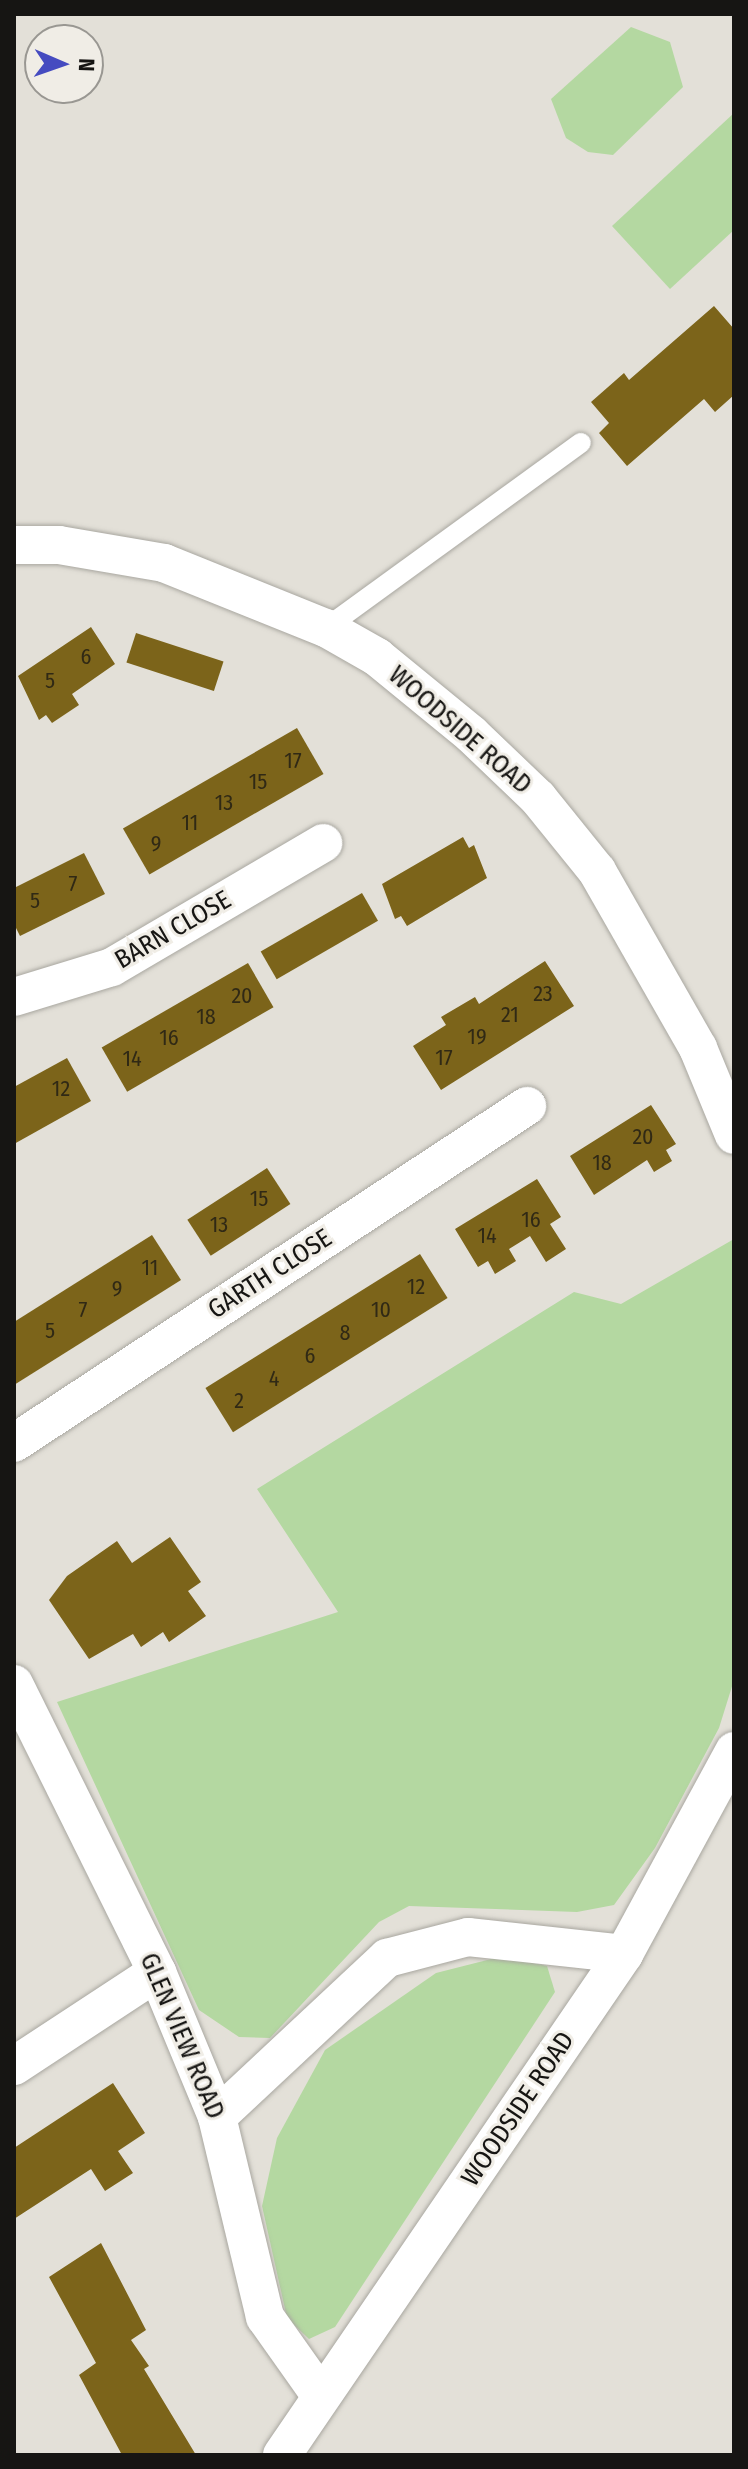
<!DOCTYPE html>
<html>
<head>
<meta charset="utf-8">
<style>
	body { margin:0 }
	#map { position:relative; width:748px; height:2469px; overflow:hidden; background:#e3e0d8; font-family:"Fira Sans Condensed",sans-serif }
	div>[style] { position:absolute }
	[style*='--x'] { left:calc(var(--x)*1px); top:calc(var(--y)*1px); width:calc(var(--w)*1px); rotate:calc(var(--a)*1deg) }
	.green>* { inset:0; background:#b4d8a1 }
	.building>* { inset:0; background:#7c641a; transform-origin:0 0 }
	.roads { filter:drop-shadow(0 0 2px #a9a7a0) drop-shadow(0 0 2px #a9a7a0) }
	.lane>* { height:20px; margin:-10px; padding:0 10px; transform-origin:10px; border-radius:10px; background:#fff }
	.street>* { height:38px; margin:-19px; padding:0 19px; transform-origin:19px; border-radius:19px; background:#fff }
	span { translate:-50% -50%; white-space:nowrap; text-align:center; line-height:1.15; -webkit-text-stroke:6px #f0ede6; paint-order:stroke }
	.number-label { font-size:22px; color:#302915 }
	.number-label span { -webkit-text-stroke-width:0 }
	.street-label { font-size:26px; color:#161513 }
	.frame { position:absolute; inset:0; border:16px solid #161513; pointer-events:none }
	.north { position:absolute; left:24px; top:24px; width:80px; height:80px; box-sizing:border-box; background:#f0ede6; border:2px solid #999792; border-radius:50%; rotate:92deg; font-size:22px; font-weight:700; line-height:32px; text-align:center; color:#161513 }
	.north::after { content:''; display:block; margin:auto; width:28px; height:36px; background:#454bc0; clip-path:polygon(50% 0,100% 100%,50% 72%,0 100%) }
</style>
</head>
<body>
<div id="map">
	<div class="green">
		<i style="clip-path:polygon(631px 27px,670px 42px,683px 87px,613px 155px,588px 152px,566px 138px,551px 99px)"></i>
		<i style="clip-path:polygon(734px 113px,734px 230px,670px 289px,612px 226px)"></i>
		<i style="clip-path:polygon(734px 1239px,734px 1680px,719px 1728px,655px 1848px,614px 1905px,577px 1912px,409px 1906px,379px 1922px,270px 2038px,239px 2037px,199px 2010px,57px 1702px,338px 1612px,257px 1489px,574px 1292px,621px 1304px)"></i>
		<i style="clip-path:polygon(503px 1956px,547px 1966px,555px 1992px,335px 2327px,309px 2339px,287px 2318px,262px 2206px,277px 2138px,325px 2050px,436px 1973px)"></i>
	</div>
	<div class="building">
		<i style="clip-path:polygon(714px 306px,734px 329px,734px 395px,715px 412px,704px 399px,627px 466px,599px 433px,609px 423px,591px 402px,624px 373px,629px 380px)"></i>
		<i style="clip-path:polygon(91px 627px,115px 664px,72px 694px,79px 705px,52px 723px,46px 715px,39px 720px,18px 676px)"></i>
		<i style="left:136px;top:633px;width:92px;height:31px;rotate:18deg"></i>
		<i style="left:297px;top:728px;width:53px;height:201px;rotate:60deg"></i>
		<i style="clip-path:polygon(463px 837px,469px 848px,474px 845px,487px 878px,407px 926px,401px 916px,395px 919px,382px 884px)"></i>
		<i style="clip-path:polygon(84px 853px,105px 894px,20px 936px,14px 924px,14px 888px)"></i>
		<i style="left:362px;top:893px;width:32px;height:117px;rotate:60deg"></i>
		<i style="clip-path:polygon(545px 961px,574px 1006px,441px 1090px,413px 1046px,446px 1025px,441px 1017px,475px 997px,479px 1004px)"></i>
		<i style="left:248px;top:963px;width:51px;height:169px;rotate:60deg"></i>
		<i style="clip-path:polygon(67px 1058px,91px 1101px,14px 1144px,14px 1087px)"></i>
		<i style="clip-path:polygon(651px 1105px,676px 1144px,666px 1150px,672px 1161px,654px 1172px,647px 1160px,594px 1195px,570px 1156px)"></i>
		<i style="left:267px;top:1168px;width:43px;height:95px;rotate:57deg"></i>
		<i style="clip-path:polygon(537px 1179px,561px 1217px,550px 1224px,566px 1249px,546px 1262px,530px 1236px,509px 1249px,516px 1261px,495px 1274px,488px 1261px,478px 1267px,455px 1229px)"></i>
		<i style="clip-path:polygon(152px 1235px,181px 1280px,14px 1385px,14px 1322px)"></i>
		<i style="left:420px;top:1254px;width:52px;height:253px;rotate:58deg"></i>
		<i style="clip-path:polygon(170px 1537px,201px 1582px,188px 1591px,206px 1616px,169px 1642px,163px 1632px,141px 1647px,133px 1634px,89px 1659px,49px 1600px,67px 1576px,117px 1541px,132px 1563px)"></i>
		<i style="clip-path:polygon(113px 2083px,145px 2133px,118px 2151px,133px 2173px,105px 2191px,91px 2169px,14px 2219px,14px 2148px)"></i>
		<i style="clip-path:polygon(101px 2243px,146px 2330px,131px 2340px,149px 2366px,144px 2369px,196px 2455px,122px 2455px,79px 2375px,96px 2363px,49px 2277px)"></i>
	</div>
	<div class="roads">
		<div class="lane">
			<i style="--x:326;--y:628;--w:315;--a:-36"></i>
		</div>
		<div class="street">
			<i style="--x:14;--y:545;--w:45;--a:0"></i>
			<i style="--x:59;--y:545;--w:107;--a:9.7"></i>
			<i style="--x:164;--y:563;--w:175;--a:21.9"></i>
			<i style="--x:326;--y:628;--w:59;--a:29.6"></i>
			<i style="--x:377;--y:657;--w:122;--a:39.3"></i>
			<i style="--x:471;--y:734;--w:93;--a:43.7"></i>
			<i style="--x:538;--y:798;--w:94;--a:51.1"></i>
			<i style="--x:597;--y:871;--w:204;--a:60.3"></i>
			<i style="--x:698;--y:1048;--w:94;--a:67.5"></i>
			<i style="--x:14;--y:997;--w:102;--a:-17"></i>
			<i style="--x:112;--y:967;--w:245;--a:-30.4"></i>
			<i style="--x:14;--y:1443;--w:614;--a:-33.3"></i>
			<i style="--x:14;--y:1684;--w:322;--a:63.6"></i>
			<i style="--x:157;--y:1972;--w:157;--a:67.5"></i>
			<i style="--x:217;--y:2117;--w:206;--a:76.5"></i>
			<i style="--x:265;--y:2317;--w:97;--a:54.7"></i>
			<i style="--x:14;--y:2066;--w:171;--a:-33.3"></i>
			<i style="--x:217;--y:2117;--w:233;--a:-43.1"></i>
			<i style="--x:387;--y:1958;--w:84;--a:-14.5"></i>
			<i style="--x:468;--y:1937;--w:157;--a:6.2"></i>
			<i style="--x:282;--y:2455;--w:607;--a:-55.68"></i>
			<i style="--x:624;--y:1954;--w:231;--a:-61.5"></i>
		</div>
	</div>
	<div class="number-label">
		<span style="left:86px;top:657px">6</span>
		<span style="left:50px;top:681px">5</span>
		<span style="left:293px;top:761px">17</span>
		<span style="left:258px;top:782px">15</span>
		<span style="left:224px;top:803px">13</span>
		<span style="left:190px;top:823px">11</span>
		<span style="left:156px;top:844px">9</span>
		<span style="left:73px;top:884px">7</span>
		<span style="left:35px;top:901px">5</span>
		<span style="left:543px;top:994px">23</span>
		<span style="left:242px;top:996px">20</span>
		<span style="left:510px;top:1015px">21</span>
		<span style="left:206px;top:1017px">18</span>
		<span style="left:477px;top:1037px">19</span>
		<span style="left:169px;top:1038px">16</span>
		<span style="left:444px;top:1058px">17</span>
		<span style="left:132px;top:1059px">14</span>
		<span style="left:61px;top:1089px">12</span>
		<span style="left:643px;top:1137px">20</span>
		<span style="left:602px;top:1163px">18</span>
		<span style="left:259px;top:1199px">15</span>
		<span style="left:531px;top:1220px">16</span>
		<span style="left:219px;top:1225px">13</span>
		<span style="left:487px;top:1236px">14</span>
		<span style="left:150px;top:1268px">11</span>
		<span style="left:416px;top:1287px">12</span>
		<span style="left:117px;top:1289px">9</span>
		<span style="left:83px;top:1310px">7</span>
		<span style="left:381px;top:1310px">10</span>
		<span style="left:50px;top:1331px">5</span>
		<span style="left:345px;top:1333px">8</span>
		<span style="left:310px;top:1356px">6</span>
		<span style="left:274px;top:1379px">4</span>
		<span style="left:239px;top:1401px">2</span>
	</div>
	<div class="street-label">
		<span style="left:460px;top:730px;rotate:41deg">WOODSIDE ROAD</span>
		<span style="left:173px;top:930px;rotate:-30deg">BARN CLOSE</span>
		<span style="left:270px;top:1274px;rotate:-33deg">GARTH CLOSE</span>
		<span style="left:182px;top:2036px;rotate:67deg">GLEN VIEW ROAD</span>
		<span style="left:518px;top:2109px;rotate:-56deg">WOODSIDE ROAD</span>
	</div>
	<div class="frame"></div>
	<div class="north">N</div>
</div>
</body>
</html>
